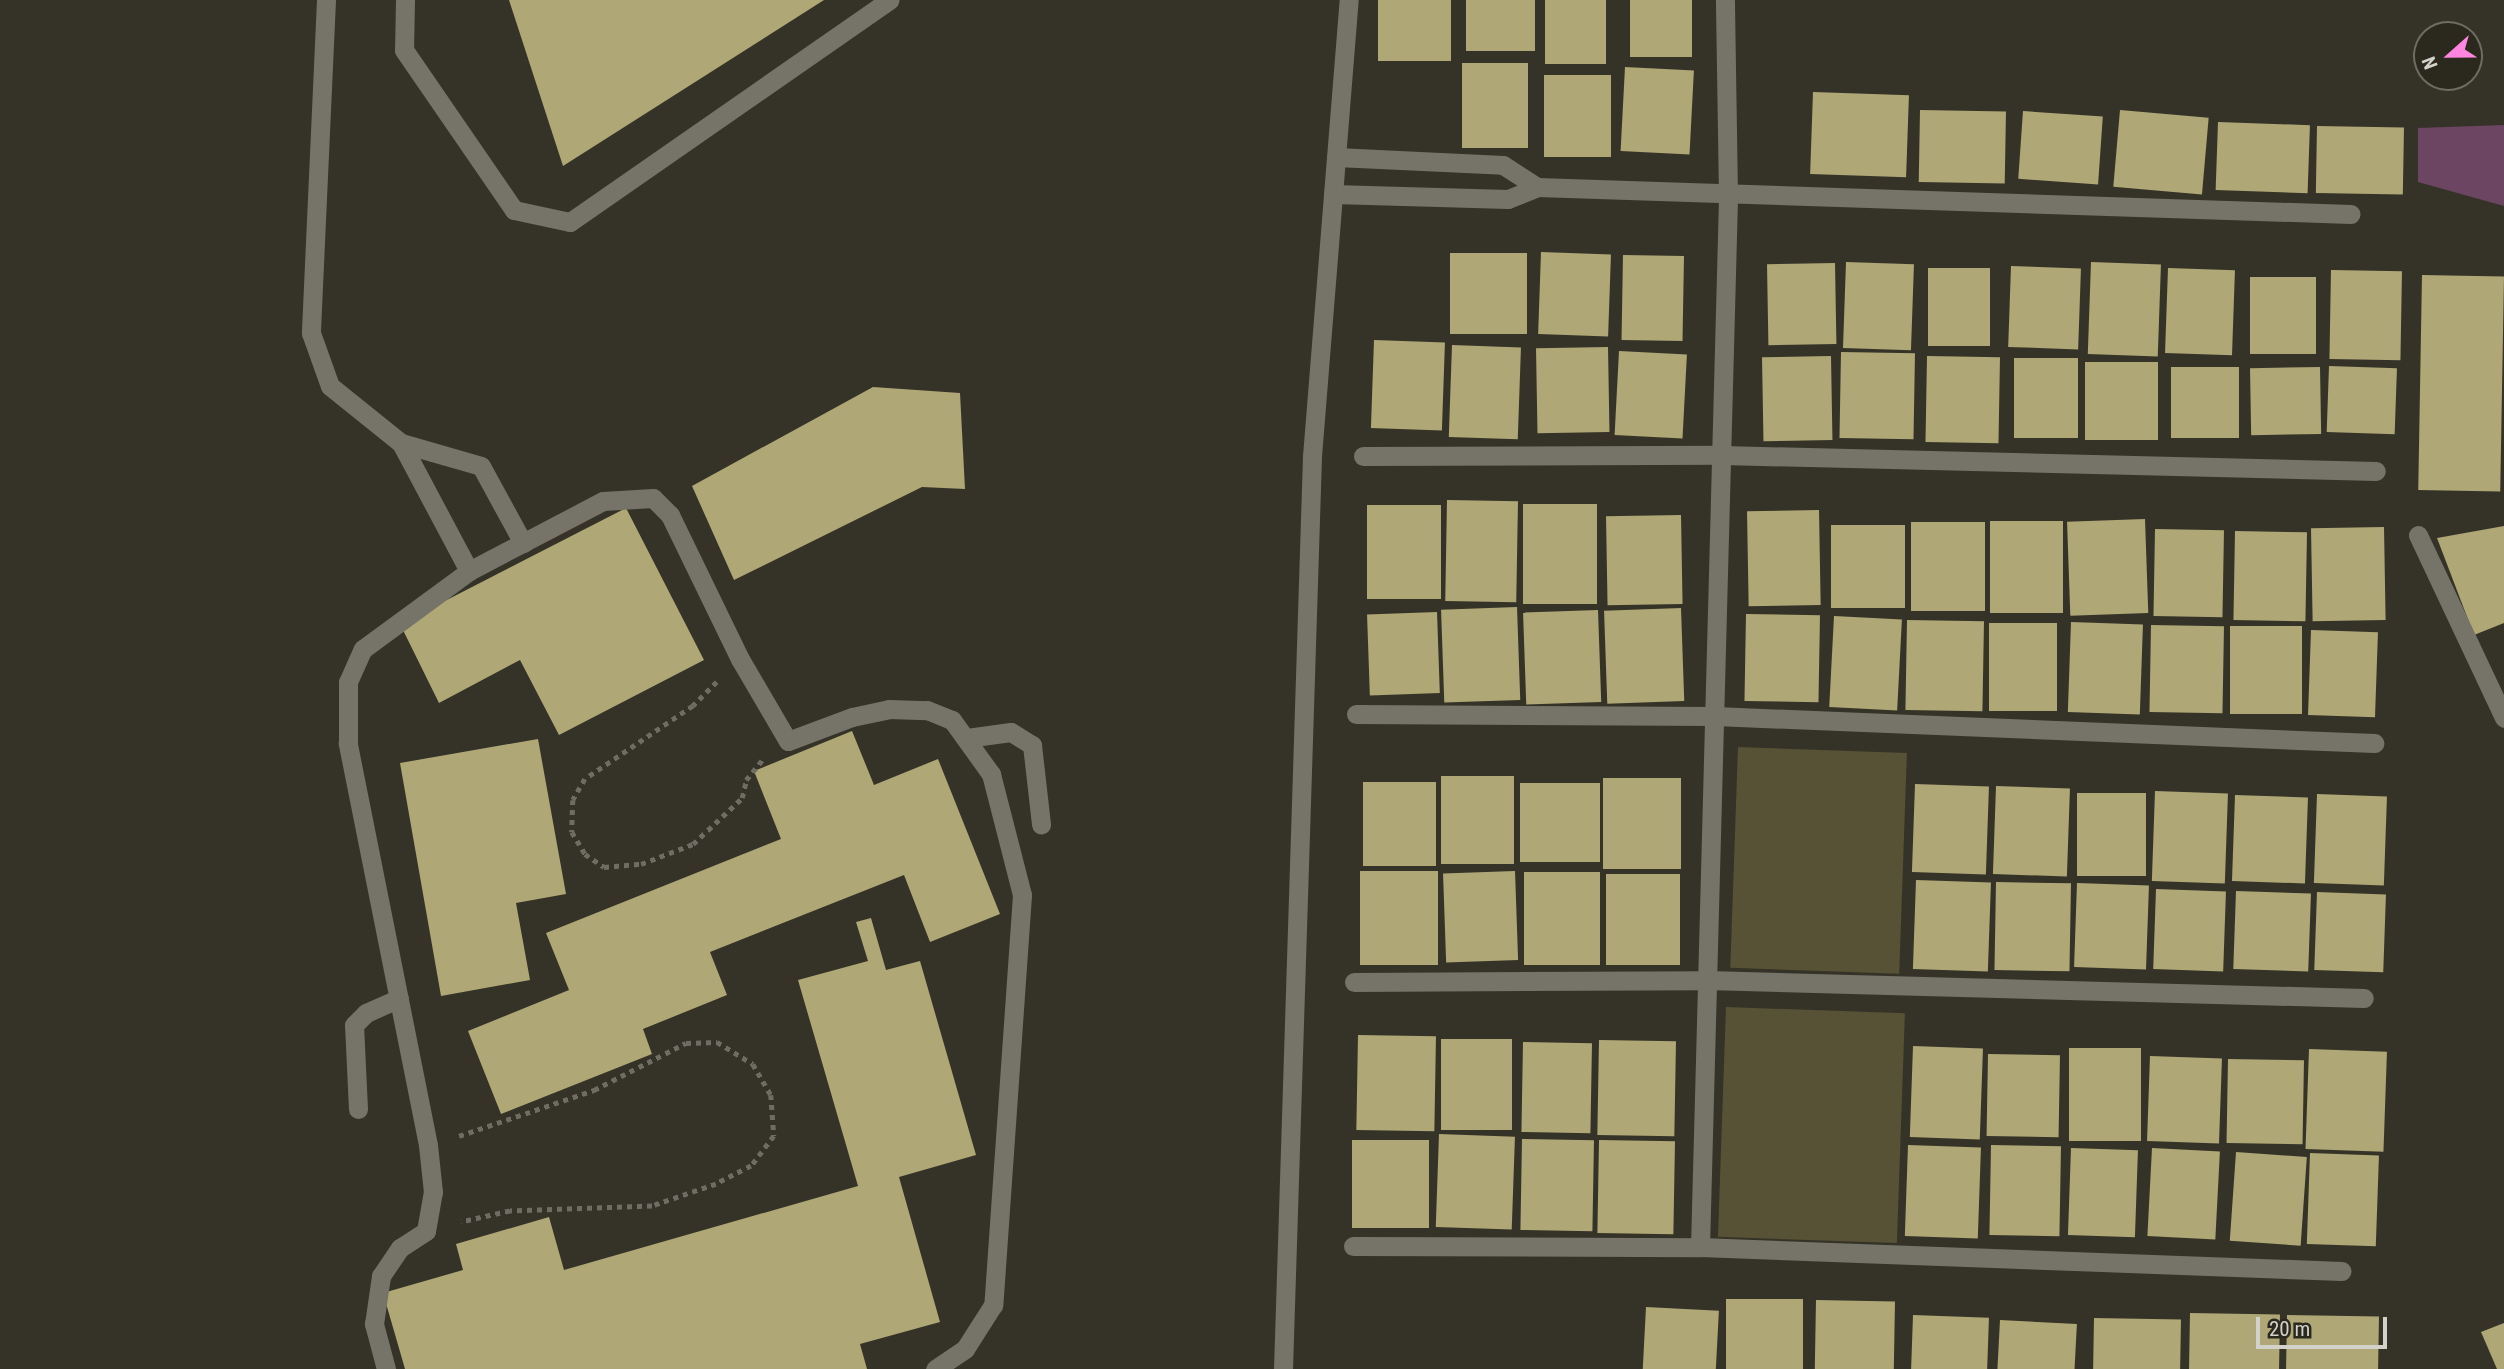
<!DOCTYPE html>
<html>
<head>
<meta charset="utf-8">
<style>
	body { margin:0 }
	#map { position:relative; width:2504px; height:1369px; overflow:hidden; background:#353328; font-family:"Roboto Condensed",sans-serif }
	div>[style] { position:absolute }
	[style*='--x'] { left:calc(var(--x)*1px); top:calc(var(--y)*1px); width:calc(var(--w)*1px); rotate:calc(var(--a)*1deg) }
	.green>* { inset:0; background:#575235; transform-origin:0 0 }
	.water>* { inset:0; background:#6c4562 }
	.building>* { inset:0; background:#afa776; transform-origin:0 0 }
	.path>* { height:4.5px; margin-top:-2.25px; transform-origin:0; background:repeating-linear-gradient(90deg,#6e6c63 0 5px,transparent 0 10px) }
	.minor>* { height:19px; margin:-9.5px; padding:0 9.5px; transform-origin:9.5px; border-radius:9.5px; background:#767468 }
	span { translate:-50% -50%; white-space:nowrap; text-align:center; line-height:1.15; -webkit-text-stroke:7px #2b291e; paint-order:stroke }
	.north { position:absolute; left:2413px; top:21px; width:70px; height:70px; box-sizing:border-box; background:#2b291e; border:2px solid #6e6c63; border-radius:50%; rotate:249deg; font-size:19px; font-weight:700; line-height:28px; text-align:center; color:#d2d1ca }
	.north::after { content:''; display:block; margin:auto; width:24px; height:32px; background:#fe86e0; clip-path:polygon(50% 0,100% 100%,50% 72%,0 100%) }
	.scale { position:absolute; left:2256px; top:1317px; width:131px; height:32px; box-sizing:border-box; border:4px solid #d2d1ca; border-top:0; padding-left:9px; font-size:21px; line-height:24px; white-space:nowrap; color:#d2d1ca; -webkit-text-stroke:5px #2b291e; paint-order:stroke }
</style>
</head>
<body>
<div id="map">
	<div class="green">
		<i style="left:1738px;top:747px;width:169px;height:221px;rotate:2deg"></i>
		<i style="left:1726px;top:1007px;width:179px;height:230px;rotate:2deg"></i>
	</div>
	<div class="water">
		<i style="clip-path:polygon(2504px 125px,2504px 206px,2418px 182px,2418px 128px)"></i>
	</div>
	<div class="building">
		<i style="clip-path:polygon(509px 0,824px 0,563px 166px)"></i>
		<i style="left:1378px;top:0;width:73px;height:61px"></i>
		<i style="left:1466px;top:0;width:69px;height:51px"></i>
		<i style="left:1545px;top:0;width:61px;height:64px"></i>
		<i style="left:1630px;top:0;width:62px;height:57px"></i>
		<i style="left:1462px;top:63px;width:66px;height:85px"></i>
		<i style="left:1625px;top:67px;width:69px;height:84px;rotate:3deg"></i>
		<i style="left:1544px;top:75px;width:67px;height:82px"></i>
		<i style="left:1813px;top:92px;width:96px;height:82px;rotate:2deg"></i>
		<i style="left:1920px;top:110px;width:86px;height:72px;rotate:1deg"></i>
		<i style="left:2120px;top:110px;width:89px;height:77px;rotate:5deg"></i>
		<i style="left:2023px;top:111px;width:80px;height:68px;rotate:4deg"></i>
		<i style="left:2218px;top:122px;width:92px;height:68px;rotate:2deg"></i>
		<i style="left:2317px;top:126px;width:87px;height:67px;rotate:1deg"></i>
		<i style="left:1541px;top:252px;width:70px;height:82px;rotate:2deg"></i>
		<i style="left:1450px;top:253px;width:77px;height:81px"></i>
		<i style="left:1623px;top:255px;width:61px;height:85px;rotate:1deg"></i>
		<i style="left:1846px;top:262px;width:68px;height:86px;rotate:2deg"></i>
		<i style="left:2091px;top:262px;width:70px;height:92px;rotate:2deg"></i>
		<i style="left:1835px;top:263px;width:81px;height:68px;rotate:89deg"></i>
		<i style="left:2011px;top:266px;width:70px;height:81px;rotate:2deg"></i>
		<i style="left:1928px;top:268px;width:62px;height:78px"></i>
		<i style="left:2168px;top:268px;width:67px;height:85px;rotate:2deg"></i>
		<i style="left:2331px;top:270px;width:71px;height:89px;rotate:1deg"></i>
		<i style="left:2422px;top:275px;width:82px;height:215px;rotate:1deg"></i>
		<i style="left:2316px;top:277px;width:77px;height:66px;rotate:90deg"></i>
		<i style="left:1374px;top:340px;width:71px;height:88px;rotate:2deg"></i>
		<i style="left:1452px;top:345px;width:69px;height:92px;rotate:2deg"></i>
		<i style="left:1608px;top:347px;width:85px;height:72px;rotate:89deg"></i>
		<i style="left:1619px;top:351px;width:68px;height:84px;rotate:3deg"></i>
		<i style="left:1841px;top:352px;width:74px;height:86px;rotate:1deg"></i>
		<i style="left:1831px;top:356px;width:84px;height:69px;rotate:89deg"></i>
		<i style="left:1927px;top:356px;width:73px;height:86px;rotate:1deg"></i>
		<i style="left:2014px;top:358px;width:64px;height:80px"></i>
		<i style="left:2085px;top:362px;width:73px;height:78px"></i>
		<i style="left:2329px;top:366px;width:68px;height:66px;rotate:2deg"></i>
		<i style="left:2239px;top:367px;width:71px;height:68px;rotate:90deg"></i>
		<i style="left:2320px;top:367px;width:67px;height:70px;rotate:89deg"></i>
		<i style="clip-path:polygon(873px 387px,960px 393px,965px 489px,922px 487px,734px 580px,692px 486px)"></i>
		<i style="left:1447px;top:500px;width:71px;height:101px;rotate:1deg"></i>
		<i style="left:1523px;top:504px;width:74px;height:100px"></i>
		<i style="left:1367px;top:505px;width:74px;height:94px"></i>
		<i style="clip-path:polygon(626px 508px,704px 660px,559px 735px,520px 660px,439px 703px,400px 624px)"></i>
		<i style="left:1819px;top:510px;width:95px;height:72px;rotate:89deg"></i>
		<i style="left:1681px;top:515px;width:89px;height:75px;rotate:89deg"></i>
		<i style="left:2145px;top:519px;width:94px;height:78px;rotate:88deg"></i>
		<i style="left:1990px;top:521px;width:73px;height:92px"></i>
		<i style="left:1911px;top:522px;width:74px;height:89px"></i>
		<i style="left:1831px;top:525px;width:74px;height:83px"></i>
		<i style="clip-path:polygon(2504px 526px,2504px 623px,2474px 635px,2437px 538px)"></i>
		<i style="left:2384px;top:527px;width:93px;height:73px;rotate:89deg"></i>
		<i style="left:2155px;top:529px;width:69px;height:87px;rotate:1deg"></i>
		<i style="left:2235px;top:531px;width:72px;height:89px;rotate:1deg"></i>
		<i style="left:1517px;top:607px;width:93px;height:76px;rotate:88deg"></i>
		<i style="left:1681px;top:608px;width:93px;height:77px;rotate:88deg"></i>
		<i style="left:1598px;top:610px;width:92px;height:75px;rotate:88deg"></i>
		<i style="left:1437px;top:612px;width:81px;height:70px;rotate:88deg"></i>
		<i style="left:1746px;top:614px;width:74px;height:87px;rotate:1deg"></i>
		<i style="left:1834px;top:616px;width:68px;height:91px;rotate:3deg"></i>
		<i style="left:1907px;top:620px;width:77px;height:90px;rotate:1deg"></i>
		<i style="left:2071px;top:622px;width:72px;height:90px;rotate:2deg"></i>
		<i style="left:1989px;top:623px;width:68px;height:88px"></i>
		<i style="left:2151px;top:625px;width:73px;height:87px;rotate:1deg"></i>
		<i style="left:2230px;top:626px;width:72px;height:88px"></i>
		<i style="left:2311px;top:630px;width:67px;height:85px;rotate:2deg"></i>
		<i style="clip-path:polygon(852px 731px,874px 785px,938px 759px,1000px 914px,930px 942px,904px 875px,710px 952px,727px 995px,643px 1029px,652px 1054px,501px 1114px,468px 1031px,569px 990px,546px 933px,781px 839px,754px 771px)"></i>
		<i style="clip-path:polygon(538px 739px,566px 894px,516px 903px,530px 980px,441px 996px,400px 763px)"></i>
		<i style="left:1441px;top:776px;width:73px;height:88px"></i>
		<i style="left:1603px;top:778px;width:78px;height:91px"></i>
		<i style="left:1363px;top:782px;width:73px;height:84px"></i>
		<i style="left:1520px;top:783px;width:80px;height:79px"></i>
		<i style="left:1915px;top:784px;width:74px;height:88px;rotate:2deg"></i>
		<i style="left:1996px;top:786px;width:74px;height:88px;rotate:2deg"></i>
		<i style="left:2155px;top:791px;width:73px;height:90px;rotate:2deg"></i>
		<i style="left:2077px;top:793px;width:69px;height:83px"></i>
		<i style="left:2317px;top:794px;width:70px;height:89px;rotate:2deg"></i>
		<i style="left:2235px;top:795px;width:73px;height:86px;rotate:2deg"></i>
		<i style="left:1438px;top:871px;width:94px;height:78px;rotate:90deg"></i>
		<i style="left:1515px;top:871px;width:89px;height:72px;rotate:88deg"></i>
		<i style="left:1524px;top:872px;width:76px;height:93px"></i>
		<i style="left:1606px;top:874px;width:74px;height:91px"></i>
		<i style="left:1916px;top:880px;width:75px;height:89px;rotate:2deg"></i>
		<i style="left:1996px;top:882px;width:75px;height:88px;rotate:1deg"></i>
		<i style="left:2077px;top:883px;width:72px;height:84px;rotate:2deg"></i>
		<i style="left:2156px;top:889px;width:70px;height:80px;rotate:2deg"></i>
		<i style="left:2236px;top:891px;width:75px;height:78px;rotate:2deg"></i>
		<i style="left:2317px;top:892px;width:69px;height:78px;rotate:2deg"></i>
		<i style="clip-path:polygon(871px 918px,886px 970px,920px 961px,976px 1155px,899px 1177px,940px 1322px,860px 1344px,867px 1369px,405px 1369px,383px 1293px,463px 1270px,456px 1244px,549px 1217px,564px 1270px,858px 1186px,798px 980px,868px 961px,856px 922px)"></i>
		<i style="left:1358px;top:1035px;width:78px;height:95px;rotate:1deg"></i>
		<i style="left:1441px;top:1039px;width:71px;height:91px"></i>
		<i style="left:1599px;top:1040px;width:77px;height:95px;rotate:1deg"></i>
		<i style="left:1523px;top:1042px;width:69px;height:90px;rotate:1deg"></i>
		<i style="left:1913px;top:1046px;width:70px;height:91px;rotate:2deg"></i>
		<i style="left:2069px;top:1048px;width:72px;height:93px"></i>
		<i style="left:2309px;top:1049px;width:78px;height:100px;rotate:2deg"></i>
		<i style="left:1988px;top:1054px;width:72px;height:82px;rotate:1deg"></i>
		<i style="left:2150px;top:1056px;width:72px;height:85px;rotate:2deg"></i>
		<i style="left:2228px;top:1059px;width:76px;height:84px;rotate:1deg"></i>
		<i style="left:1439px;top:1134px;width:76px;height:93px;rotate:2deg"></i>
		<i style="left:1522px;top:1139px;width:72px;height:91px;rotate:1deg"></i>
		<i style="left:1352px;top:1140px;width:77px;height:88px"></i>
		<i style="left:1599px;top:1140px;width:76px;height:93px;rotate:1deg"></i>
		<i style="left:1908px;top:1145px;width:73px;height:91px;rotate:2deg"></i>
		<i style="left:1991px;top:1145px;width:70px;height:90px;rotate:1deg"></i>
		<i style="left:2071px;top:1148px;width:67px;height:87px;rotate:2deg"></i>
		<i style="left:2152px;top:1148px;width:68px;height:88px;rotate:3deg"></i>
		<i style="left:2236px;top:1152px;width:71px;height:89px;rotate:4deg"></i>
		<i style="left:2310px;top:1153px;width:69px;height:91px;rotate:2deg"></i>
		<i style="left:1726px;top:1299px;width:77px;height:70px"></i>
		<i style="left:1816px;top:1300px;width:79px;height:69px;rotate:1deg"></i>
		<i style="left:1646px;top:1307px;width:73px;height:62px;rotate:3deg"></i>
		<i style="left:2190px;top:1313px;width:90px;height:56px;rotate:1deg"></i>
		<i style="left:1913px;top:1315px;width:76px;height:54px;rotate:2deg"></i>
		<i style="left:2287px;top:1315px;width:92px;height:54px;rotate:1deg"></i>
		<i style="left:2094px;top:1318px;width:87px;height:51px;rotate:1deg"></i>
		<i style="left:2000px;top:1320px;width:77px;height:49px;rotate:3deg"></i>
		<i style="clip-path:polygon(2504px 1323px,2504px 1369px,2497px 1369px,2481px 1332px)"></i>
	</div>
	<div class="path">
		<i style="--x:717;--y:682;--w:34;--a:135"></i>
		<i style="--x:693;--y:706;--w:130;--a:145.9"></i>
		<i style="--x:585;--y:779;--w:24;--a:120"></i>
		<i style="--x:573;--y:800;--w:32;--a:92"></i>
		<i style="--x:572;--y:832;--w:26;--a:59"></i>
		<i style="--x:585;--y:854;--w:23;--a:34"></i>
		<i style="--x:604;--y:867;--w:37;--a:-5"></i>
		<i style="--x:641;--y:864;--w:56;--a:-21"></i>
		<i style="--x:693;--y:844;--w:67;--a:-43.2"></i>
		<i style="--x:742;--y:798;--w:18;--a:-77"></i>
		<i style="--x:746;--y:780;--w:27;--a:-51"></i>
		<i style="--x:459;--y:1136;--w:143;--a:-18.8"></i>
		<i style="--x:594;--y:1090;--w:103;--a:-27.1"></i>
		<i style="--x:686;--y:1043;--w:31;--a:-2"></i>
		<i style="--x:717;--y:1042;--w:42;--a:31.4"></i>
		<i style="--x:753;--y:1064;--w:36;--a:60"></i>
		<i style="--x:771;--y:1095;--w:41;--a:85.8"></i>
		<i style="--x:774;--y:1136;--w:38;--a:127"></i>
		<i style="--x:751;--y:1166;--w:39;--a:153"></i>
		<i style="--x:716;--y:1184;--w:68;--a:161"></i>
		<i style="--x:652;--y:1206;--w:142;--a:178"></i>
		<i style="--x:510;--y:1211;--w:50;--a:167.3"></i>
	</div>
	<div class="minor">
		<i style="--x:326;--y:0;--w:333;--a:92.6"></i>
		<i style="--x:311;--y:333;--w:56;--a:70.3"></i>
		<i style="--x:330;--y:386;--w:91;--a:38.8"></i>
		<i style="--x:401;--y:443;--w:83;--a:16"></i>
		<i style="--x:481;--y:466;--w:88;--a:61.4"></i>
		<i style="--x:405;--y:0;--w:50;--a:91.1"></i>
		<i style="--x:404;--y:50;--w:194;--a:55.5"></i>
		<i style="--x:514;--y:210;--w:57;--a:12.1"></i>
		<i style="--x:570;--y:222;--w:389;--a:-34.8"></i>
		<i style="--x:1336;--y:157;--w:167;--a:2.7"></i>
		<i style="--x:1503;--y:165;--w:40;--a:32.9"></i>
		<i style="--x:1333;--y:194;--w:175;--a:1.6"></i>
		<i style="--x:1508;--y:199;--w:31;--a:-22"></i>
		<i style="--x:1537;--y:187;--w:814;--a:1.9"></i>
		<i style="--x:401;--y:443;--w:145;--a:62"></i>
		<i style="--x:1363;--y:456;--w:359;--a:-0.2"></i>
		<i style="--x:1722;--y:455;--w:654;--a:1.4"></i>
		<i style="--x:2418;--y:535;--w:202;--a:64.8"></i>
		<i style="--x:1356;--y:714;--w:359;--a:0.3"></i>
		<i style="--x:1715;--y:716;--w:660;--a:2.35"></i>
		<i style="--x:967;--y:738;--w:44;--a:-7.8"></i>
		<i style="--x:1011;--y:732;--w:25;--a:32"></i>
		<i style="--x:1032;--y:745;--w:80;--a:83.5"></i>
		<i style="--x:1354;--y:982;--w:353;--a:-0.3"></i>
		<i style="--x:1707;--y:980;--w:657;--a:1.57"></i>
		<i style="--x:358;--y:1109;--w:84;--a:-92.7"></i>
		<i style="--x:354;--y:1025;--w:17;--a:-45"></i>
		<i style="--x:366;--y:1013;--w:36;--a:-24"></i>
		<i style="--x:1353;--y:1246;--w:347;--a:0.2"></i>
		<i style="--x:1700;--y:1247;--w:642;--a:2.14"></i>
		<i style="--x:1700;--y:1247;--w:1051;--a:-88.47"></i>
		<i style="--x:1728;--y:196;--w:196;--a:-90.9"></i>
		<i style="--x:386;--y:1369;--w:47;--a:-104.9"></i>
		<i style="--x:374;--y:1324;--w:49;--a:-81.7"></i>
		<i style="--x:381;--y:1276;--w:34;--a:-56"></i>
		<i style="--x:400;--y:1248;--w:31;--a:-33"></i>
		<i style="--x:426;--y:1231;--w:40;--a:-80"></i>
		<i style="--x:433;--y:1192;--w:47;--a:-96.1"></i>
		<i style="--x:428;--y:1145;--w:410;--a:-101.3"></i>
		<i style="--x:348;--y:743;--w:61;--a:-90"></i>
		<i style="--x:348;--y:682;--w:36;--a:-66"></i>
		<i style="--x:363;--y:649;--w:132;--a:-36.3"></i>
		<i style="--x:469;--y:571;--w:151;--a:-27.6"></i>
		<i style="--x:603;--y:501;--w:50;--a:-3.4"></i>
		<i style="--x:653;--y:498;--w:24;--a:45"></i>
		<i style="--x:670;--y:515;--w:160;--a:64.1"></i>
		<i style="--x:740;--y:659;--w:95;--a:59.7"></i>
		<i style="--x:788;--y:741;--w:68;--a:-20.6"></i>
		<i style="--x:852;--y:717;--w:38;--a:-12"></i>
		<i style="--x:889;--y:709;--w:38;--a:2"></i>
		<i style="--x:927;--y:710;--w:27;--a:22"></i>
		<i style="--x:952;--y:720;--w:67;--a:54.2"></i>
		<i style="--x:991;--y:774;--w:125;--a:75.6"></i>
		<i style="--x:1022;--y:895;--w:411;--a:94"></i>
		<i style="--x:993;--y:1305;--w:52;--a:122.5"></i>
		<i style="--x:965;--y:1349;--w:36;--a:146"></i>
		<i style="--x:1283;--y:1369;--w:913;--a:-88.18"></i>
		<i style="--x:1312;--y:456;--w:457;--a:-85.4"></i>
	</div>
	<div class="north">N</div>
	<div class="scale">20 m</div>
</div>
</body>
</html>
